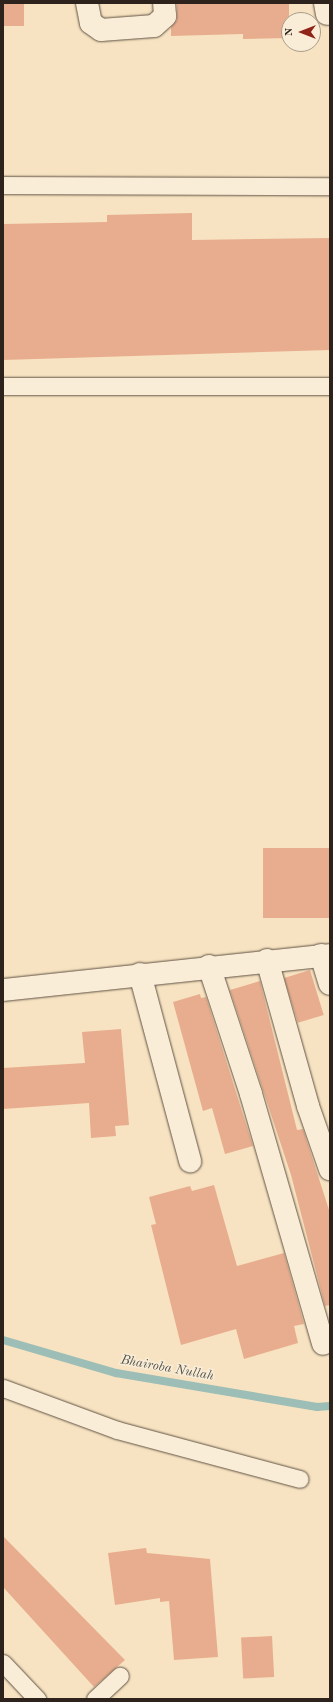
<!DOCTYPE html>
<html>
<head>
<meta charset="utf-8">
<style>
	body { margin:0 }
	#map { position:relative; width:333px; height:1702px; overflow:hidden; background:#f7e3c1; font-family:"Old Standard TT",serif }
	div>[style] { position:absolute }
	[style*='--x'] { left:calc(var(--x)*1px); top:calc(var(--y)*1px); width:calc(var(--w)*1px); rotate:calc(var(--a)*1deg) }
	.stream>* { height:8px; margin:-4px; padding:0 4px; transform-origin:4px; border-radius:4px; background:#9dbeb6 }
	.building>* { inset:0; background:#e8ad8e; transform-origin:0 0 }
	.roads { filter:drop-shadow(0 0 1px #605245) drop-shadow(0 0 1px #605245) }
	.lane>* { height:17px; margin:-8.5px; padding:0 8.5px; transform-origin:8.5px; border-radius:8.5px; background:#faedd7 }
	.street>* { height:22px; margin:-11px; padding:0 11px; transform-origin:11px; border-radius:11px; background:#faedd7 }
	span { translate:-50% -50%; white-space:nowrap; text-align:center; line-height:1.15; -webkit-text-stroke:3px #faedd7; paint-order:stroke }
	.water-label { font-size:13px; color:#4f514a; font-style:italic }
	.frame { position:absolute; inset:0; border:4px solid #2e221c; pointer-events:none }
	.north { position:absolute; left:281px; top:12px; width:40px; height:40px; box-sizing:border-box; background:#faedd7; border:1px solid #a89c8c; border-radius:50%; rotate:270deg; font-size:11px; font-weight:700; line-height:16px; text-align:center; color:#2e221c }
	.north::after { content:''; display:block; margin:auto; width:14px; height:18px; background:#8f2418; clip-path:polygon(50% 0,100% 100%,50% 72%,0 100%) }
</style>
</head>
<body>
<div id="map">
	<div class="stream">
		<i style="--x:3;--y:1340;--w:118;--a:16.3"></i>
		<i style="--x:116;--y:1373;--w:204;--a:9.6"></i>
		<i style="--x:317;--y:1407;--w:13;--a:-4"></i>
	</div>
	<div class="building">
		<i style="left:3px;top:3px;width:21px;height:23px"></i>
		<i style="clip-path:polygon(177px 3px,289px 3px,289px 38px,243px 39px,243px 34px,171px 36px,171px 27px,177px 20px)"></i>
		<i style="clip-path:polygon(192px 213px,192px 240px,330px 238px,330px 350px,3px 360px,3px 224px,107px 222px,107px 215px)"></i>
		<i style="left:330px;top:848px;width:70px;height:67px;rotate:90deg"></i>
		<i style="left:310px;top:970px;width:47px;height:27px;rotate:73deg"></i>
		<i style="clip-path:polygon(260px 981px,297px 1130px,303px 1129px,330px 1213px,330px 1305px,325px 1306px,291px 1175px,230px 990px)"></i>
		<i style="clip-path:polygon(200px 994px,201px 998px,206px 997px,253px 1146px,225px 1154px,212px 1108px,203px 1111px,173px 1002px)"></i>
		<i style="clip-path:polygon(121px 1029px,129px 1125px,115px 1126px,116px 1136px,91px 1138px,89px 1103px,3px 1109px,3px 1068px,85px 1063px,82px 1032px)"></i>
		<i style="clip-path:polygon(214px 1185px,237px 1266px,284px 1253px,304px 1324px,294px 1326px,298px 1343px,244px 1359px,236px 1329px,181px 1345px,151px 1225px,156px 1224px,149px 1197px,190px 1186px,192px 1191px)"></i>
		<i style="clip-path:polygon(3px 1536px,125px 1660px,94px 1687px,3px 1587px)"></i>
		<i style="clip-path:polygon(146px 1548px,147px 1553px,210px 1559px,218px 1657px,174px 1660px,169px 1601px,160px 1602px,160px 1598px,115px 1605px,108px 1553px)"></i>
		<i style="left:272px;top:1636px;width:41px;height:31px;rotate:87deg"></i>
	</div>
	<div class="roads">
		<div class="lane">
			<i style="--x:3;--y:185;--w:327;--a:0.2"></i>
			<i style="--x:3;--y:386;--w:327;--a:0"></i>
			<i style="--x:3;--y:1388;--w:121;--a:20.2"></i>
			<i style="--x:117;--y:1430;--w:189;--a:15"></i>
			<i style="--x:3;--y:1663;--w:50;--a:46.6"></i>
			<i style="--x:95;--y:1699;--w:34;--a:-43"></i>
		</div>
		<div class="street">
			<i style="--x:87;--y:3;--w:20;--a:79"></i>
			<i style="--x:91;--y:23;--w:12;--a:35"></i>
			<i style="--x:101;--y:30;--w:53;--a:-4.3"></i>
			<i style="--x:154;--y:26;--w:15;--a:-42"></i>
			<i style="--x:165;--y:16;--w:13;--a:-94"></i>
			<i style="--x:325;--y:3;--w:11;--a:80"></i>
			<i style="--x:321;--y:955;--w:30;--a:73"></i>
			<i style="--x:267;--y:960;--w:152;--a:74.3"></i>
			<i style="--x:308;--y:1106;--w:67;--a:70.8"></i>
			<i style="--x:209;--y:966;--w:135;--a:71.8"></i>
			<i style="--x:251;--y:1094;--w:260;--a:73.9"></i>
			<i style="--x:140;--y:974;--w:194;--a:75"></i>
			<i style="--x:3;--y:990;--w:329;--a:-6.1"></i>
		</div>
	</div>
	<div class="water-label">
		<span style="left:167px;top:1369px;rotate:10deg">Bhairoba Nullah</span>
	</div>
	<div class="frame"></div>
	<div class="north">N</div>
</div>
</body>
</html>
